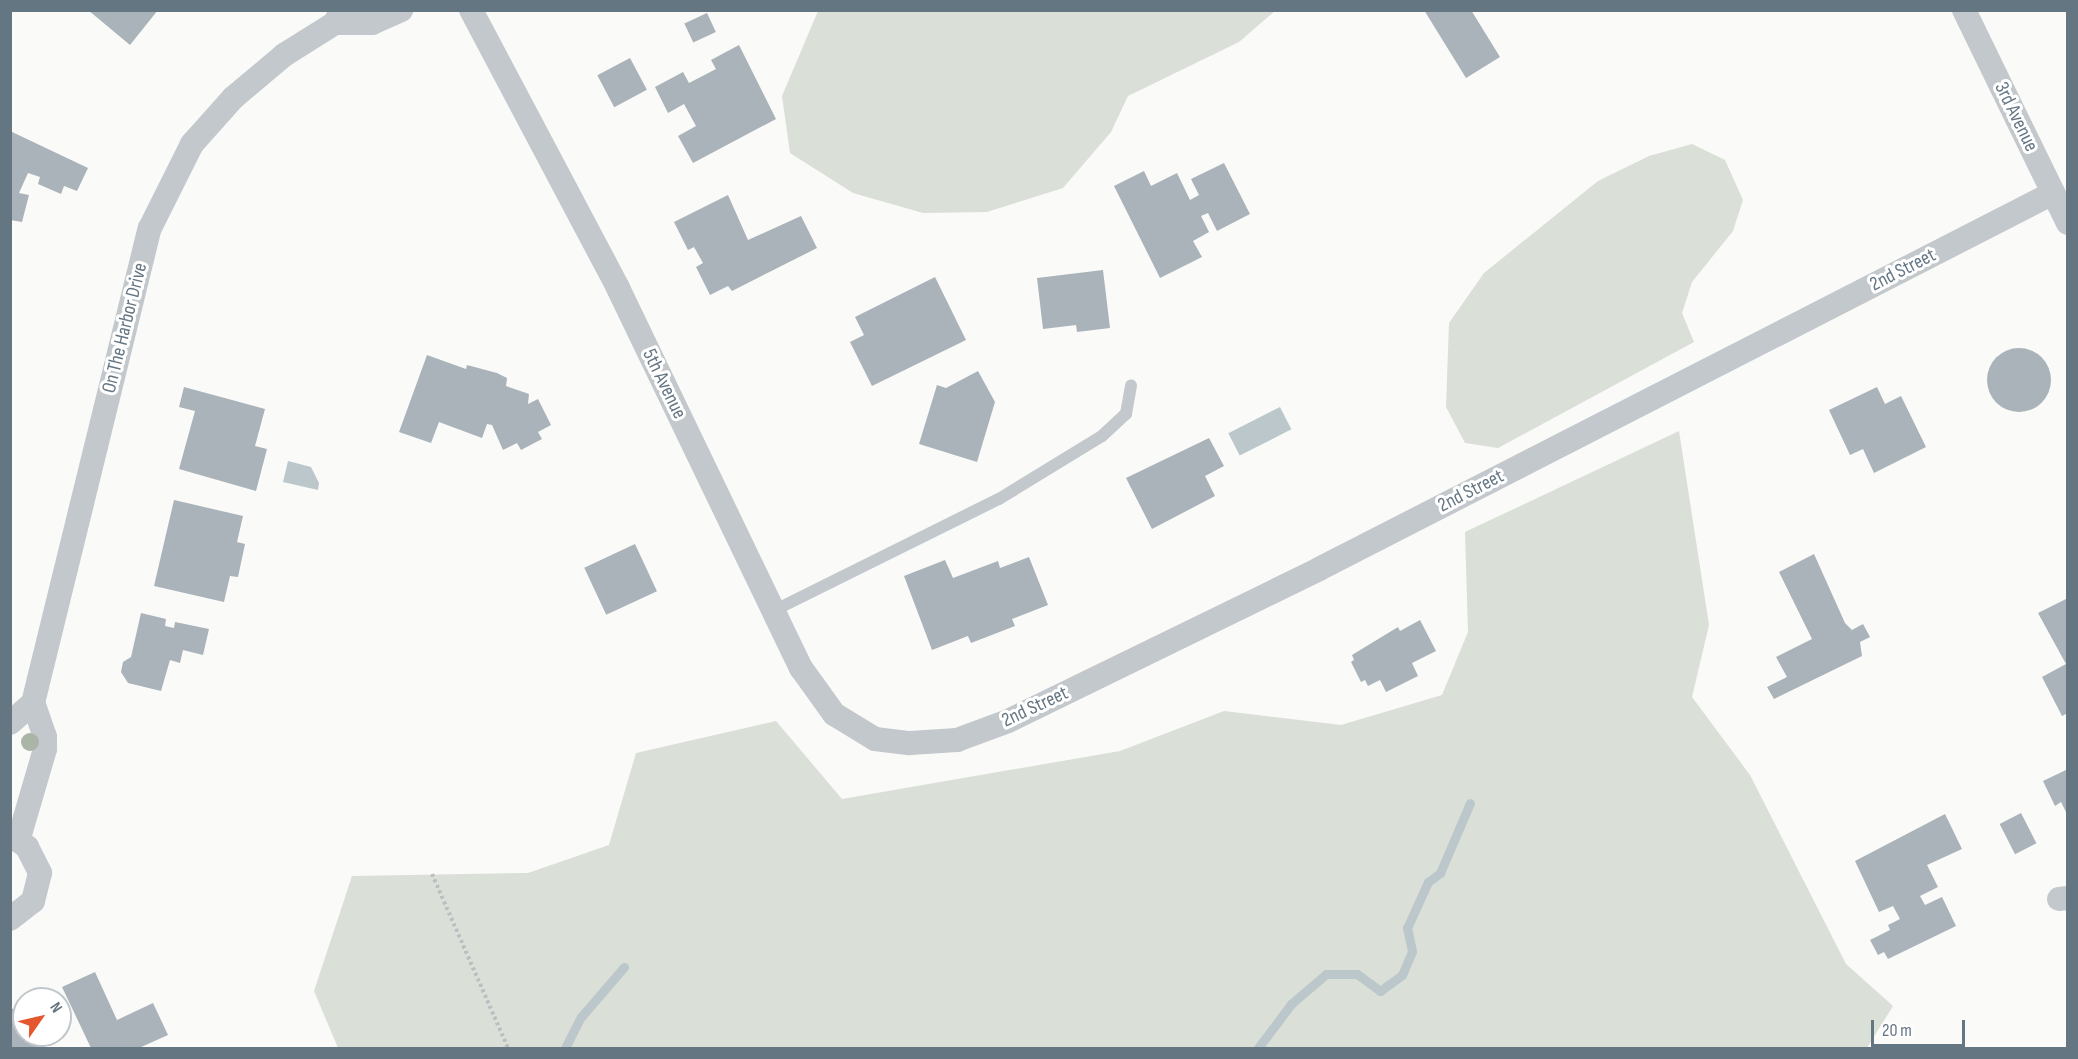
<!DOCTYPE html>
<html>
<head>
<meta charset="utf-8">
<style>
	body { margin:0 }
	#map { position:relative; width:2078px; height:1059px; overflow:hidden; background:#fafaf8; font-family:"Sofia Sans Condensed",sans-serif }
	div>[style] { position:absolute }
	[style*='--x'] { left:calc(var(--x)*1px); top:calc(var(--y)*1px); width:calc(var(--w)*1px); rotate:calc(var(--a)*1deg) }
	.green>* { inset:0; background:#dadfd7 }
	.water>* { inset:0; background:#bbc7cb; transform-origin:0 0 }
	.stream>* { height:9px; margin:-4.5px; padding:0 4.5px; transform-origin:4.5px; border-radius:4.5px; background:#bbc7cb }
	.building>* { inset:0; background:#aab3b9; transform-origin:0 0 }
	.round { border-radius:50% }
	.path>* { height:4px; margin-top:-2px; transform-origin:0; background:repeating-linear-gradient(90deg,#bbbfc2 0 3px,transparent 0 6px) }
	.service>* { height:12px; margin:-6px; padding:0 6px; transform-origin:6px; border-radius:6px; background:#c3c8cc }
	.minor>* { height:24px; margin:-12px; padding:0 12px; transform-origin:12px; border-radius:12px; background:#c3c8cc }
	.trees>* { width:18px; height:18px; margin:-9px; border-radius:50%; background:#aab4a7 }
	span { translate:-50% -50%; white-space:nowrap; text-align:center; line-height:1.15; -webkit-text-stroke:6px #fff; paint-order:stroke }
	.street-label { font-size:20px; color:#657683 }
	.frame { position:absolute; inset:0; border:12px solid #657683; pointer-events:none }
	.north { position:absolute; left:12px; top:987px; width:60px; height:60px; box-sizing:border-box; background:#fff; border:2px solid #c1c8cd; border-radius:50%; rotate:56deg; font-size:16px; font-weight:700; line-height:24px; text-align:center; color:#657683 }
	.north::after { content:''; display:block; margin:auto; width:21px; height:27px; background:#e4572e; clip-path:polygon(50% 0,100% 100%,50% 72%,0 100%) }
	.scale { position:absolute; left:1871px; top:1020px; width:94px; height:27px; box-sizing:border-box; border:3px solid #657683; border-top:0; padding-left:8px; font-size:18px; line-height:21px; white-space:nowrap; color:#657683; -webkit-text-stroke:4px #fff; paint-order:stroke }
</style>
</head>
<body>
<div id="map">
	<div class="green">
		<i style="clip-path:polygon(818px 11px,818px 10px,1275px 11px,1239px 42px,1128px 96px,1111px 132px,1063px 188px,987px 212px,923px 213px,853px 193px,790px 153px,782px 96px)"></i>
		<i style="clip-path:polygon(1692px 144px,1725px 160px,1743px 200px,1733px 231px,1692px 282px,1682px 313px,1694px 342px,1498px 448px,1465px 443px,1446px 407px,1449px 323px,1484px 273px,1598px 181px,1649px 156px)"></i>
		<i style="clip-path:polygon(1679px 431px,1709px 625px,1692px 697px,1750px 775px,1846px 964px,1893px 1006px,1867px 1048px,338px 1048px,314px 991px,352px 876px,528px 873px,609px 845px,636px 753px,776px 721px,842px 799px,1120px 751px,1224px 711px,1341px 725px,1442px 695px,1468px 632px,1465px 532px)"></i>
	</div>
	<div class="water">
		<i style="left:1280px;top:407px;width:25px;height:58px;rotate:63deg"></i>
		<i style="clip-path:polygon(288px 461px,311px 467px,319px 483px,318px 490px,283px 482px)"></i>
	</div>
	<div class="stream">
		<i style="--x:565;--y:1048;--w:35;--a:-63"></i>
		<i style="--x:581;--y:1017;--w:66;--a:-49.3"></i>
		<i style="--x:1258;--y:1048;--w:55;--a:-53.1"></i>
		<i style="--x:1291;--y:1004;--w:46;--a:-40.6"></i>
		<i style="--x:1326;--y:974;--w:31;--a:0"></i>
		<i style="--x:1357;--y:974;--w:29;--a:36"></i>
		<i style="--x:1380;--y:991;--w:27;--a:-36"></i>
		<i style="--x:1402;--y:975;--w:26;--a:-67"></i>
		<i style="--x:1412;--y:951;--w:24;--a:-102"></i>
		<i style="--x:1407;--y:928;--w:51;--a:-65.5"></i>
		<i style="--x:1428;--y:882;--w:15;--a:-37"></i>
		<i style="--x:1440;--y:873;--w:76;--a:-66.8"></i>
	</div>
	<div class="building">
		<i style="clip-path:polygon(88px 10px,158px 10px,130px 45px)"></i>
		<i style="clip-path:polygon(1424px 10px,1471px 10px,1500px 57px,1466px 78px)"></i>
		<i style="left:707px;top:13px;width:21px;height:25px;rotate:65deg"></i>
		<i style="clip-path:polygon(739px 45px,776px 119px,693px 163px,678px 136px,696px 126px,684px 104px,668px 113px,655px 87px,683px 72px,689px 83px,716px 69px,711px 60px)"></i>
		<i style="left:630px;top:58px;width:36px;height:37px;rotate:62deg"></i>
		<i style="clip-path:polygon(10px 131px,88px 168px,77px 191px,64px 186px,61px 194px,38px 184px,40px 177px,28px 173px,19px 193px,29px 195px,22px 222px,10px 220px)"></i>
		<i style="clip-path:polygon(1224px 163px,1250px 214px,1217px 231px,1208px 213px,1201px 216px,1209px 232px,1193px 241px,1202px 257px,1160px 278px,1114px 186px,1144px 171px,1151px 186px,1177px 173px,1190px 200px,1199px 195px,1191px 179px)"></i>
		<i style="clip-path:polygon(728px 195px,748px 240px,801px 216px,817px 248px,732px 291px,728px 286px,710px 295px,696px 267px,703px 263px,694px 247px,688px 250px,674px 222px)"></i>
		<i style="clip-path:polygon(1103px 270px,1110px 328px,1077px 332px,1076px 325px,1043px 329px,1037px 278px)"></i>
		<i style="clip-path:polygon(935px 277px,966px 340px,872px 386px,850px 342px,864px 335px,855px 317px)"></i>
		<i class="round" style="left:1987px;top:348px;width:64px;height:64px"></i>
		<i style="clip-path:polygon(427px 355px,466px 369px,467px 365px,497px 373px,507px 378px,506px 386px,529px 394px,528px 404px,538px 399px,551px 425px,538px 432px,542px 439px,521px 450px,517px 443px,503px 450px,492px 425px,487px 424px,482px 438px,439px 422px,431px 443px,399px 432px)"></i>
		<i style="clip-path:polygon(978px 371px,995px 402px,977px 462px,919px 444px,937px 385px,946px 388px)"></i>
		<i style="clip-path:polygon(184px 387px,265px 409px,255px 446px,267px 449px,256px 491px,179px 469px,195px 411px,179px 407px)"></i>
		<i style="clip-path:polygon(1877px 387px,1885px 404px,1901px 396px,1926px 447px,1874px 473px,1863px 449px,1850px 455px,1829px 410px)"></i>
		<i style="clip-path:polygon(1209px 438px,1224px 466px,1205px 476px,1215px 496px,1152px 529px,1126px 478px)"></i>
		<i style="clip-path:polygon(174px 500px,243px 516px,237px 542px,245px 544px,238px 577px,230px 576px,224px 602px,154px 586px)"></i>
		<i style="left:635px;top:544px;width:52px;height:56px;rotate:65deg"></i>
		<i style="clip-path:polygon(1814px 554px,1845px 623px,1852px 630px,1863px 624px,1870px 637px,1860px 642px,1862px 656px,1774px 699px,1767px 687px,1787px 677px,1776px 657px,1812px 639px,1779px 572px)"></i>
		<i style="clip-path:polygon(1029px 557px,1048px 605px,1012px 619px,1015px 626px,971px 643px,968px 636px,932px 650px,904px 576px,945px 560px,953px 578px,998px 561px,1000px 568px)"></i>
		<i style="clip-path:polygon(2068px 598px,2068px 713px,2062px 716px,2042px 677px,2066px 664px,2038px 613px)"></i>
		<i style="clip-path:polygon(141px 613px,166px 619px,165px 626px,174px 628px,175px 622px,209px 629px,203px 655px,183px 650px,180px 663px,170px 660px,161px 691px,128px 683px,121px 672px,123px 662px,131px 657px)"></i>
		<i style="clip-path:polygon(1420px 620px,1436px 651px,1412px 663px,1418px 676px,1386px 692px,1380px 680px,1368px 686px,1365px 680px,1361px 682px,1351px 662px,1354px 660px,1352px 655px,1398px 627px,1400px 631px)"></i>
		<i style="clip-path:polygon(2068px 769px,2068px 816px,2061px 802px,2055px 806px,2043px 781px)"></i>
		<i style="left:2021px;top:813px;width:34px;height:24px;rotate:63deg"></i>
		<i style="clip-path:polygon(1945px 814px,1962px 849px,1927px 865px,1938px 887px,1920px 896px,1925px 905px,1942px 897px,1956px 926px,1888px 959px,1884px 952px,1878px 955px,1870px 940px,1890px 930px,1888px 925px,1900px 919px,1893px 906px,1879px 912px,1855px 861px)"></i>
		<i style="clip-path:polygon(95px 972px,117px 1020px,153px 1003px,168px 1035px,139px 1048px,91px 1048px,62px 987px)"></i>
		<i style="clip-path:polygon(10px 1008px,24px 1012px,19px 1035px,46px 1042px,44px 1048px,10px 1048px)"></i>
	</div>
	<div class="path">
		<i style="--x:432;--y:874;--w:190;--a:66.4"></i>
	</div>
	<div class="service">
		<i style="--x:773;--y:611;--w:252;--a:-26.4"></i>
		<i style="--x:999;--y:499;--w:121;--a:-31.5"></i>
		<i style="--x:1102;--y:436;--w:33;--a:-43"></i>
		<i style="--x:1126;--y:414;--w:29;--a:-80"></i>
	</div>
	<div class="minor">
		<i style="--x:471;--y:10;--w:314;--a:62.1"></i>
		<i style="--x:618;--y:288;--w:422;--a:64.3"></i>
		<i style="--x:801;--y:668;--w:57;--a:54.3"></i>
		<i style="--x:834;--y:714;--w:48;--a:31.4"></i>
		<i style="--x:875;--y:739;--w:35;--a:7"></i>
		<i style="--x:910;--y:743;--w:47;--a:-3.7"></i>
		<i style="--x:957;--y:740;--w:54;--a:-20.4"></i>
		<i style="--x:1008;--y:721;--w:346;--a:-26"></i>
		<i style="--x:1319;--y:569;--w:825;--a:-27.12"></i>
		<i style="--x:1964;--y:10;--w:237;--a:64"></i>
		<i style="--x:335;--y:23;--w:37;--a:0"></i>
		<i style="--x:372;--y:23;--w:32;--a:-24"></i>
		<i style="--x:10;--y:723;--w:30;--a:-41"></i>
		<i style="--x:10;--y:835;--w:21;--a:35"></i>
		<i style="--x:27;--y:847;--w:29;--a:63"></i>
		<i style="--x:40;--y:873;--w:29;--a:104"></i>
		<i style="--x:33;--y:901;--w:29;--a:142"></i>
		<i style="--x:19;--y:838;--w:93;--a:-73.7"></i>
		<i style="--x:45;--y:749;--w:12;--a:-90"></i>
		<i style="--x:45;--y:737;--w:36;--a:-109"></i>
		<i style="--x:33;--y:703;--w:489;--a:-76.2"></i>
		<i style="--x:150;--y:228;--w:94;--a:-63.4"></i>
		<i style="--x:192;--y:144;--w:62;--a:-48.3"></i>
		<i style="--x:233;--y:98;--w:67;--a:-40.1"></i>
		<i style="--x:284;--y:55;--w:60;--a:-32.1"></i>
		<i style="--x:335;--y:23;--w:15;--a:-62"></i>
		<i style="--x:2059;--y:899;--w:9;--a:-6"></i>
	</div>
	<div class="trees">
		<i style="left:30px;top:742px"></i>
	</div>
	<div class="street-label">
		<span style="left:2016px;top:117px;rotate:64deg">3rd Avenue</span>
		<span style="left:1903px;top:270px;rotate:-27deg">2nd Street</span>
		<span style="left:125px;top:328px;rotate:-76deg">On The Harbor Drive</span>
		<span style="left:664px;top:384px;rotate:64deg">5th Avenue</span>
		<span style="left:1471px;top:491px;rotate:-27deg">2nd Street</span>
		<span style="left:1035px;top:707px;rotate:-25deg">2nd Street</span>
	</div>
	<div class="frame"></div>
	<div class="north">N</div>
	<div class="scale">20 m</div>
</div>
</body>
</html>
